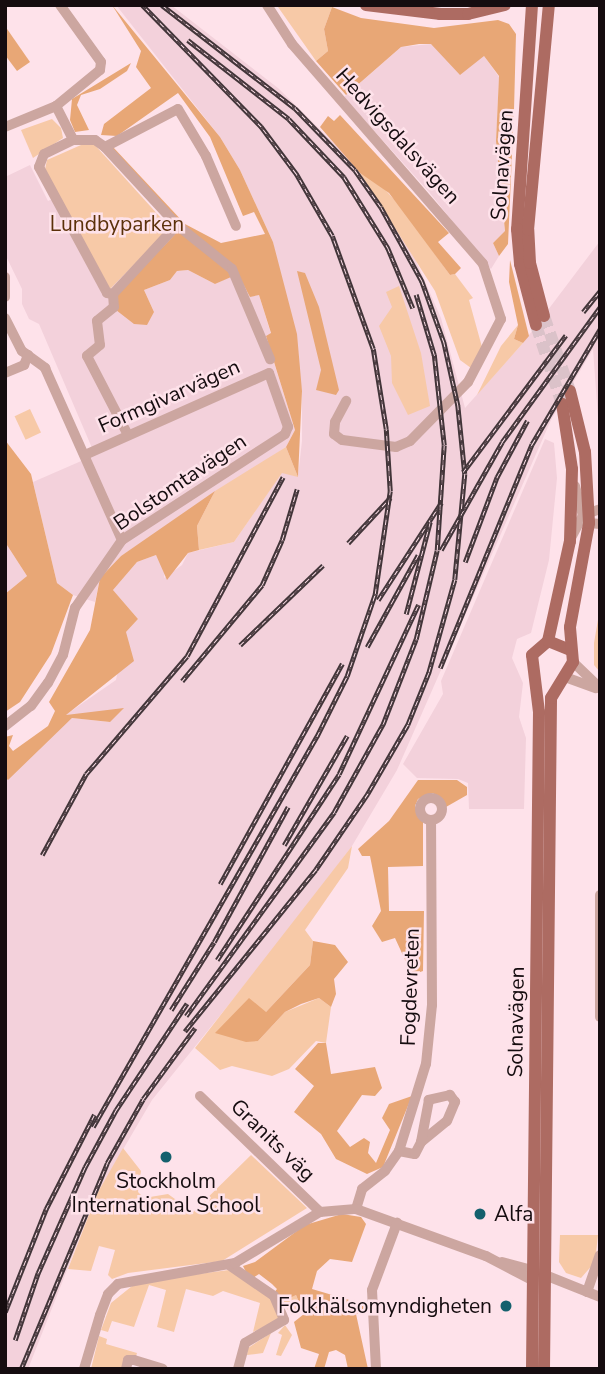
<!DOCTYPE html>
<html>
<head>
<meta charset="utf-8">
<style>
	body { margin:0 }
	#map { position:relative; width:605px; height:1374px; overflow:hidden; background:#fee2ea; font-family:"Nunito Sans",sans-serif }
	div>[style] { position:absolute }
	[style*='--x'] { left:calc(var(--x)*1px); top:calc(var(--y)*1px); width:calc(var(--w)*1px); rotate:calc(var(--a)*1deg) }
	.built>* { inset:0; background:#f3d1db }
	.green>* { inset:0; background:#f7c9a7; transform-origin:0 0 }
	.forest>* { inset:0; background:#e8a776 }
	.major-tunnel>* { height:12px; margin-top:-6px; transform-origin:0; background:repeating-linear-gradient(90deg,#dbc2c9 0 12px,transparent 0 18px) }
	.minor>* { height:10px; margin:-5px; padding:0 5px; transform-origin:5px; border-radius:5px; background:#cca6a0 }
	.minor>.ring { margin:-5px; padding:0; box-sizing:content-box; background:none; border:10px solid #cca6a0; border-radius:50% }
	.major>* { height:12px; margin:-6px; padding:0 6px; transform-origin:6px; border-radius:6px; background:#ad6b62 }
	.rail>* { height:4.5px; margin-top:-2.25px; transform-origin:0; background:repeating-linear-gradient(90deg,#fee2ea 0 5px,#423539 0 10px); box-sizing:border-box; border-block:2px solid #423539 }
	.dots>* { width:19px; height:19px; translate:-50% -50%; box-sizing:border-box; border:4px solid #fee2ea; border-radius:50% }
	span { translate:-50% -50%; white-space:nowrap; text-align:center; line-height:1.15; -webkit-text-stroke:5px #fee2ea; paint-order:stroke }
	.street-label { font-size:21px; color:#150c0f }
	.park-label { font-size:21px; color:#5b310a }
	.poi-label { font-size:21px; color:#150c0f }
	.left { translate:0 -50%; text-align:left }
	.right { translate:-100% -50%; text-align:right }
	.frame { position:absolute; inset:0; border:7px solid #150c0f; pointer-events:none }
</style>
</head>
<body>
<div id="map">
	<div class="built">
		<i style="clip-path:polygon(116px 5px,171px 5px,278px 88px,354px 163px,409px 245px,441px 318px,465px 408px,523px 343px,600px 241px,600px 445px,593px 349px,551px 420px,397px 770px,352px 846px,292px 926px,152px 1100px,97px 1194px,28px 1369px,5px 1369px,5px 777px,72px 718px,109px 722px,123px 709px,64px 716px,116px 680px,126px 632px,138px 619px,113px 590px,137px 562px,156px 555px,165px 570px,164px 578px,182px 565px,188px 553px,234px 542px,282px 472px,298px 476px,302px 441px,302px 391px,273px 242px,240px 170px,220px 137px)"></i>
		<i style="clip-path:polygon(431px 44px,484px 56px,499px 77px,496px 141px,505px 232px,493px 243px,499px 256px,491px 269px,429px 192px,344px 97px,401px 47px)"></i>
		<i style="clip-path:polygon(30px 165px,48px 201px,57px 197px,154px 312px,144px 290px,170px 280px,177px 271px,188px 270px,215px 284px,238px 273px,259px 295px,271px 334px,266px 337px,295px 430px,286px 447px,121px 556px,100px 578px,95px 602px,73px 595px,57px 583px,33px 482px,95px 455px,39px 324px,29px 319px,22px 304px,22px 289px,5px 254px,5px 177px)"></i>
		<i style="clip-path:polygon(545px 439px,554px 443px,557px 478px,549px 560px,531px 633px,517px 639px,512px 658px,523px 683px,519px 717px,526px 738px,524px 809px,469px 809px,468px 783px,458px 779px,417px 778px,403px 764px,443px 694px,441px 681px)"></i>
		<i style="clip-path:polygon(5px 542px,27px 576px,5px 594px)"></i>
	</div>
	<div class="green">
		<i style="clip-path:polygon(278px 7px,332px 7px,324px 29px,328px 51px,316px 61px)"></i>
		<i style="clip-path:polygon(52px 119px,61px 128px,63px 138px,33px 158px,21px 130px)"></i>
		<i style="clip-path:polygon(94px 144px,170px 228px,110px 289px,44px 174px,47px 160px,81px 145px)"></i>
		<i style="clip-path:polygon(360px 173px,378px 182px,401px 207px,450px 275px,455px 274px,473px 298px,469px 300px,482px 347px,471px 368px,460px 360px,435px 291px)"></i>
		<i style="clip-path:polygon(399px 286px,421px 353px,430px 406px,408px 415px,392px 383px,391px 356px,379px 326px,392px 307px,386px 292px)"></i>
		<i style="clip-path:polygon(518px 325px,514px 339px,523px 343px,477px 395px,501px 346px)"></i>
		<i style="left:30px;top:409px;width:26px;height:17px;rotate:65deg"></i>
		<i style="clip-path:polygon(286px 447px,298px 477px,282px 473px,234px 542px,199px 550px,197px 526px,215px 491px)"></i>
		<i style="clip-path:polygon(600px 608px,600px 672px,594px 665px,594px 643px)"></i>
		<i style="clip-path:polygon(352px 846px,348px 868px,305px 930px,313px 941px,310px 965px,266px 1012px,258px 1041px,285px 1012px,319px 998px,331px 1007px,326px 1043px,316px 1041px,289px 1069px,272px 1076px,232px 1066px,220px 1070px,195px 1048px)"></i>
		<i style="clip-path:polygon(123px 1148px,141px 1171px,138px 1192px,144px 1198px,168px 1194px,193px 1212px,251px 1155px,307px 1208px,222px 1261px,128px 1273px,112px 1279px,108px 1275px,115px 1250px,99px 1246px,91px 1271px,68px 1269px,97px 1194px)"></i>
		<i style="clip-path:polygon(560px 1235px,598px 1235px,595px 1262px,581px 1278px,566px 1273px,559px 1262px)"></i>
		<i style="clip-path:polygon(229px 1270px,270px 1298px,280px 1319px,253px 1332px,260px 1303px,223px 1291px,213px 1296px,186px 1289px,174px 1332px,157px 1327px,166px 1290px,149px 1285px,134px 1327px,112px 1321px,108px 1332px,101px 1330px,111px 1303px,137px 1282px)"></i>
		<i style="clip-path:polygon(296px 1295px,302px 1310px,292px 1315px,282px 1302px)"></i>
		<i style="clip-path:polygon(285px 1325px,292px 1335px,281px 1356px,276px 1355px,282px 1335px,278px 1333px)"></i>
		<i style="clip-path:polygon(271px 1333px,263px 1353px,247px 1355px,248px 1348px)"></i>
		<i style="clip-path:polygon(99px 1336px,107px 1339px,106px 1344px,137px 1353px,135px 1359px,122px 1368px,91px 1369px)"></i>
	</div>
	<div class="forest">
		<i style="clip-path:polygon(112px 5px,220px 137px,240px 170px,273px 242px,297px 334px,302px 391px,298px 477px,286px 447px,295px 430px,266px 336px,271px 333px,259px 295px,250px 297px,238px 274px,215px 284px,188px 270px,177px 271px,170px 280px,144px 290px,154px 312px,147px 325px,134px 324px,116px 310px,117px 295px,182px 227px,110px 149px,113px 147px,185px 224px,221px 243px,265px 234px,254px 212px,243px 216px,210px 137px,178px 93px,117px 136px,101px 135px,104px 124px,151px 88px,136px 67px,141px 51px)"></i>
		<i style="clip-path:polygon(332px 7px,361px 18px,434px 28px,498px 20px,509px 24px,516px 34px,514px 110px,508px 244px,499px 256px,493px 243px,505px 231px,496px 141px,499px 76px,484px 56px,460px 75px,431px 44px,419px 44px,401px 47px,346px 95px,316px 61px,328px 51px,324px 29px)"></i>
		<i style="clip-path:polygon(5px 26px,30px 62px,17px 71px,5px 55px)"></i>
		<i style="clip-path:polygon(131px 63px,127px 71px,100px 89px,81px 95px,77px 105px,89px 130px,75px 132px,70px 120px,72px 99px)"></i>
		<i style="clip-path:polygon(340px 115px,449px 233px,438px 242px,461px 268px,455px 274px,450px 275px,389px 193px,360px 173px,320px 127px,328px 116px,334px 121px)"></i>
		<i style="clip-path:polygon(510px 260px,529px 336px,523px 343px,514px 339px,518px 325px,509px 282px)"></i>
		<i style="clip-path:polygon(297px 271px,305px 273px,319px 307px,339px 390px,336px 395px,316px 390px,321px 370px)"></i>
		<i style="clip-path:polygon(5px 440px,31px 474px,57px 583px,73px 595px,51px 654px,20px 702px,5px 712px,5px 594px,27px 576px,5px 542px)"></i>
		<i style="clip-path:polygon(215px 491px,197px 526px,199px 550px,188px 553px,167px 580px,156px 555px,137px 562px,113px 590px,138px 619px,126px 632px,134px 661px,66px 715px,124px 708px,110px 722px,72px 718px,8px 780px,5px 777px,5px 737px,13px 735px,9px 746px,13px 751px,48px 726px,55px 711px,49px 702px,90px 630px,100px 578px,121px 556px)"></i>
		<i style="clip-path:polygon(418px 780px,457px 780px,467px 787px,467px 795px,446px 807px,433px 793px,418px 799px,415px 806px,423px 821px,423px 866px,388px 867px,389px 911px,424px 911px,423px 971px,412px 975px,395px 938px,382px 942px,372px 926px,381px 911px,370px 856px,362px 856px,358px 849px,389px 821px)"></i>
		<i style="clip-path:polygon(313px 941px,335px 945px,348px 962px,334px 979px,336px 994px,331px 1007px,319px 998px,301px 1004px,285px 1012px,258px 1041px,246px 1042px,215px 1033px,249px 998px,266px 1012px,310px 965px)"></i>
		<i style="clip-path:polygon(318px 1043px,326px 1043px,331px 1074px,375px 1067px,382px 1088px,375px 1096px,362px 1095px,337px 1131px,350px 1147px,364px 1138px,370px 1142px,368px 1153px,376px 1163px,390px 1130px,382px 1118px,389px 1104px,412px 1096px,383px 1167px,367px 1174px,336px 1159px,321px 1134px,294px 1112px,314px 1086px,295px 1069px)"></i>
		<i style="clip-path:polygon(342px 1214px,361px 1217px,366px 1224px,352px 1262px,330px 1259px,317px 1271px,312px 1289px,366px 1305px,367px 1313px,356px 1314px,368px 1369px,348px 1369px,345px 1355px,336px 1350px,329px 1352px,324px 1369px,314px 1369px,319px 1354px,301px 1348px,294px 1322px,304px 1314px,296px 1295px,282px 1302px,273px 1294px,277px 1289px,272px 1284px,259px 1274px,250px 1280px,243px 1266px,255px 1262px,305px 1225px)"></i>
	</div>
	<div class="major-tunnel">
		<i style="--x:544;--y:316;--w:79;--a:70.9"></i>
		<i style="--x:536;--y:325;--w:83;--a:71.8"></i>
	</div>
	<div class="minor">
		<i style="--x:267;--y:5;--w:46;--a:57.3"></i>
		<i style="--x:292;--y:44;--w:291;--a:49"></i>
		<i style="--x:483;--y:264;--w:58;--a:71.9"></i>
		<i style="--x:501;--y:319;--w:71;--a:117.6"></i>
		<i style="--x:468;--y:382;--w:83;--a:134.5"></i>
		<i style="--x:410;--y:441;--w:15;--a:157"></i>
		<i style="--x:396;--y:447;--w:54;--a:-172.6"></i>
		<i style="--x:342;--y:440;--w:10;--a:-143"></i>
		<i style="--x:334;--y:434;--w:12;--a:-85"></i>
		<i style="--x:335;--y:422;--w:24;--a:-62"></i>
		<i style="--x:56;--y:106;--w:38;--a:63"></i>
		<i style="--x:73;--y:140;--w:32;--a:154"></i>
		<i style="--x:44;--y:154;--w:14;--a:111"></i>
		<i style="--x:39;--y:167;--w:143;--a:61.6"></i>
		<i style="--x:107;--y:293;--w:6;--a:9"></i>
		<i style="--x:5;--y:127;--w:55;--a:-22.4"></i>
		<i style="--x:56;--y:106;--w:57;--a:-39.3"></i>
		<i style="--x:100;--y:70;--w:8;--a:-83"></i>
		<i style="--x:101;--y:62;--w:70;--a:-125.7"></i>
		<i style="--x:73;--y:140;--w:22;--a:0"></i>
		<i style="--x:95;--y:140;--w:12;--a:35"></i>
		<i style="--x:105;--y:147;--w:106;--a:47.3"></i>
		<i style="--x:177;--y:225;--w:94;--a:132.8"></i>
		<i style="--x:113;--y:294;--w:13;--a:86"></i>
		<i style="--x:114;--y:307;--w:22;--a:141"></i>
		<i style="--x:97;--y:321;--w:24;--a:83"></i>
		<i style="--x:100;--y:345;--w:17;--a:140"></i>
		<i style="--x:87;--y:356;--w:89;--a:62.6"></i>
		<i style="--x:105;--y:147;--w:82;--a:-27.5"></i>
		<i style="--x:178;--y:109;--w:55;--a:59.2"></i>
		<i style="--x:206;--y:156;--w:76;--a:66.8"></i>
		<i style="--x:177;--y:225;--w:70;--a:38.7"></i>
		<i style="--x:232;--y:269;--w:98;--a:67.1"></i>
		<i style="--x:5;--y:277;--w:20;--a:90"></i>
		<i style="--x:5;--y:318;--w:37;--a:63"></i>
		<i style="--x:22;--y:351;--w:29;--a:36"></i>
		<i style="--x:45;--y:368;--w:188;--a:65.9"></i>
		<i style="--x:5;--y:373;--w:21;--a:-23"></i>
		<i style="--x:24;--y:365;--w:11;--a:-68"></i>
		<i style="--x:575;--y:486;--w:30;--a:75"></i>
		<i style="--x:583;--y:515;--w:10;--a:53"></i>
		<i style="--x:589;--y:523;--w:11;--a:5"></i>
		<i style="--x:572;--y:536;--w:24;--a:-62"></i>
		<i style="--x:583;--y:515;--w:18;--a:-19"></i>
		<i style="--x:573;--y:662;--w:37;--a:44"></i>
		<i style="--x:565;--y:677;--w:33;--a:20"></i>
		<i style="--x:5;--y:726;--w:33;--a:-38"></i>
		<i style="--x:31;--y:706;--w:29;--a:-54"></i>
		<i style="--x:48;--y:683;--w:32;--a:-62"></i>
		<i style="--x:63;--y:655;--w:49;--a:-75.7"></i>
		<i style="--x:75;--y:608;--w:83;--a:-55.3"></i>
		<i style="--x:122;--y:540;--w:194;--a:-33"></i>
		<i style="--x:285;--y:434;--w:8;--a:-67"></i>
		<i style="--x:288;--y:427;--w:57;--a:-109.4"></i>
		<i style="--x:269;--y:373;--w:201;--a:156"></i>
		<i class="ring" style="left:420px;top:798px;width:12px;height:12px"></i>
		<i style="--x:600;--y:895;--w:122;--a:90"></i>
		<i style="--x:200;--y:1096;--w:167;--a:44"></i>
		<i style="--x:399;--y:1151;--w:16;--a:11"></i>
		<i style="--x:415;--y:1154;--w:13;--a:-63"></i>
		<i style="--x:421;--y:1142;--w:33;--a:-39"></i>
		<i style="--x:447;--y:1121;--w:21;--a:-67"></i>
		<i style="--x:455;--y:1102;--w:9;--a:-126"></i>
		<i style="--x:450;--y:1095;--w:22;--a:167"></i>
		<i style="--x:429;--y:1100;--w:43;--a:100.8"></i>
		<i style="--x:356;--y:1209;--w:21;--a:-73"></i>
		<i style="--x:362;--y:1189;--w:29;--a:-38"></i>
		<i style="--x:385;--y:1171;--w:24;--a:-55"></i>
		<i style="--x:399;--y:1151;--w:91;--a:-72.8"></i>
		<i style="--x:426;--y:1064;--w:59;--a:-84.2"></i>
		<i style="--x:432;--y:1005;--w:185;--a:-90.3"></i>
		<i style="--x:502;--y:1262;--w:31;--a:15"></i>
		<i style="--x:229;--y:1265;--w:55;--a:34.6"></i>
		<i style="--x:274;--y:1296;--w:26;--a:67"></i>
		<i style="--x:284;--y:1320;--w:45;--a:149.5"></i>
		<i style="--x:245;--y:1343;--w:27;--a:105"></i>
		<i style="--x:545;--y:1275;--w:59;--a:21.8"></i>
		<i style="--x:587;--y:1292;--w:39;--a:-71"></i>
		<i style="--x:84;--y:1369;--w:56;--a:-73.5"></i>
		<i style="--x:100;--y:1315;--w:22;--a:-69"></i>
		<i style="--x:108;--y:1294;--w:14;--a:-45"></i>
		<i style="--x:118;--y:1284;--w:119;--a:-10.2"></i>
		<i style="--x:235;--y:1263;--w:99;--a:-31"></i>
		<i style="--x:320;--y:1212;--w:36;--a:-5"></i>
		<i style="--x:356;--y:1209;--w:138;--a:19.9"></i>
		<i style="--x:486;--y:1256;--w:52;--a:27.6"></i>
		<i style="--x:126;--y:1369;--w:9;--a:-77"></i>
		<i style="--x:128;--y:1360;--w:6;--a:0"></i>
		<i style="--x:134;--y:1360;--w:30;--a:17"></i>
		<i style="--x:376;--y:1369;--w:79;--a:-92.9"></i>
		<i style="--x:372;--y:1290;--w:72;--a:-69.5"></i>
	</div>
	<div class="major">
		<i style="--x:366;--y:5;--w:75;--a:6.9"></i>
		<i style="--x:440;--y:14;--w:28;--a:0"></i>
		<i style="--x:468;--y:14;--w:38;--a:-14"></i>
		<i style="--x:532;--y:5;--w:225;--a:93.8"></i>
		<i style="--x:517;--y:229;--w:35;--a:85"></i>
		<i style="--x:520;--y:264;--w:63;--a:75.3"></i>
		<i style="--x:544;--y:316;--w:55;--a:-104.8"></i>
		<i style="--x:530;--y:263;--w:33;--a:-93"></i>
		<i style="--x:528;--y:230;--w:226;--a:-84.7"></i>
		<i style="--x:548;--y:641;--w:102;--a:-77.6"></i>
		<i style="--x:570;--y:541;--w:72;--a:-88.4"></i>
		<i style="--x:572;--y:469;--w:66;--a:-98.7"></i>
		<i style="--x:532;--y:1369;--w:657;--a:-89.39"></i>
		<i style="--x:539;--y:712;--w:57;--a:-97"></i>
		<i style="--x:532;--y:655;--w:21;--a:-41"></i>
		<i style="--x:548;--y:641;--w:24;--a:22"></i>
		<i style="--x:544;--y:1369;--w:671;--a:-89.4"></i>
		<i style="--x:551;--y:698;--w:42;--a:-58.6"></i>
		<i style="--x:573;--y:662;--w:35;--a:-95"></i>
		<i style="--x:570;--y:627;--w:106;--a:-79.6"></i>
		<i style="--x:589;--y:523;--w:71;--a:-93.2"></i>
		<i style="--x:585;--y:452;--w:63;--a:-103.8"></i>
	</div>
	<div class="rail">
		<i style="--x:162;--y:5;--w:168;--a:37.8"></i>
		<i style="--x:295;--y:108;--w:86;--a:45.9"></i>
		<i style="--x:355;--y:170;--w:45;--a:54.9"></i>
		<i style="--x:381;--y:207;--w:85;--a:61"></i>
		<i style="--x:422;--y:281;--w:65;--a:70.2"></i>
		<i style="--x:444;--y:342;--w:65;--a:77.5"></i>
		<i style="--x:458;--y:405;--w:69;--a:84.2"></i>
		<i style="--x:465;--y:474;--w:106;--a:95.4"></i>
		<i style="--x:455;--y:580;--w:97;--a:105.6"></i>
		<i style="--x:429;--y:673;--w:56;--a:112"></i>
		<i style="--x:408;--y:725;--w:80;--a:120.1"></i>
		<i style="--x:368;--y:794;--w:92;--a:124.4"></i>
		<i style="--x:316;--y:870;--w:208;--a:129"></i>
		<i style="--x:188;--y:40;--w:128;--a:38"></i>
		<i style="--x:289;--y:119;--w:80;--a:46.5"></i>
		<i style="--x:344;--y:177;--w:84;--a:58.2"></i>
		<i style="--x:388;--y:248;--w:65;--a:67.4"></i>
		<i style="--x:583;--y:312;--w:27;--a:-51"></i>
		<i style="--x:463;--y:472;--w:171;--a:-53.1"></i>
		<i style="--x:348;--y:543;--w:62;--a:-47"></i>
		<i style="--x:441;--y:550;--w:124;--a:-60.5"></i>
		<i style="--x:502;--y:442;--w:167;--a:-54"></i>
		<i style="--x:465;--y:562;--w:91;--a:-69.4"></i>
		<i style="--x:497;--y:477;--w:64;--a:-61.8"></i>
		<i style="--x:378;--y:600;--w:116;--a:-57"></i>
		<i style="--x:406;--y:614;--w:95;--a:-75.4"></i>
		<i style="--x:240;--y:645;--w:115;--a:-43.9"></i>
		<i style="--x:367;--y:647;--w:105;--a:-61"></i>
		<i style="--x:440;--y:668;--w:242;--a:-67.7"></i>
		<i style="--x:532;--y:444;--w:134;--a:-59.4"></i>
		<i style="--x:182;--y:681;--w:125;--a:-50.2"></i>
		<i style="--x:262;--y:585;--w:49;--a:-66"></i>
		<i style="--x:282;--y:540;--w:53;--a:-73.6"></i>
		<i style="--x:284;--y:845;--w:126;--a:-60"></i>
		<i style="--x:42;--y:855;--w:92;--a:-61.5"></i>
		<i style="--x:86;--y:774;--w:155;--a:-49.4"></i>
		<i style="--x:187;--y:656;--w:203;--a:-61.8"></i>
		<i style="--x:220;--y:884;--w:252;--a:-61"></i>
		<i style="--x:217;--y:960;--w:222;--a:-56.7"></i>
		<i style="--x:339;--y:774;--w:187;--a:-64.9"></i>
		<i style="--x:171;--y:1010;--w:80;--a:-57.7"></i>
		<i style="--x:214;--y:942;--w:154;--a:-61.3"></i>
		<i style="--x:186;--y:1016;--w:252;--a:-54"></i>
		<i style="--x:334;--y:812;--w:101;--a:-60.9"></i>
		<i style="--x:383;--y:724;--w:91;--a:-68.8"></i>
		<i style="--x:416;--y:639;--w:91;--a:-76.7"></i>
		<i style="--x:437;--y:550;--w:105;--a:-86.2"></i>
		<i style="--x:444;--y:445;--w:91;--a:-96.3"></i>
		<i style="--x:434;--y:355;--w:63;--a:-106.7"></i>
		<i style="--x:93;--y:1127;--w:451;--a:-60.2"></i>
		<i style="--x:317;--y:736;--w:67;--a:-63.4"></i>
		<i style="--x:347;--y:676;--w:87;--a:-71.1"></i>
		<i style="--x:375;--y:594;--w:104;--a:-81.7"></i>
		<i style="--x:390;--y:491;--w:62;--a:-93.7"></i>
		<i style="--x:386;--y:429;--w:81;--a:-99.2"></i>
		<i style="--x:373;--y:349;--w:120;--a:-109.9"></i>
		<i style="--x:332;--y:236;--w:72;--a:-120.1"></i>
		<i style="--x:296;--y:174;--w:59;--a:-126.7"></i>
		<i style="--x:261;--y:127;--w:170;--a:-134.3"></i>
		<i style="--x:5;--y:1312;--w:111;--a:-68.3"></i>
		<i style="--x:46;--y:1209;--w:106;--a:-62.9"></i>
		<i style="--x:15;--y:1340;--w:71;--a:-71.1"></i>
		<i style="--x:38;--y:1273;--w:116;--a:-66.1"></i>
		<i style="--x:85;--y:1167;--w:65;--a:-61.5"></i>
		<i style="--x:116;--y:1110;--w:128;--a:-56.4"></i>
		<i style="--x:21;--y:1369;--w:223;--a:-67.3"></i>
		<i style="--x:107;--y:1163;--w:73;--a:-60.6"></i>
		<i style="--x:143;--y:1099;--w:88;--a:-53.8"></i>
	</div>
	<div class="dots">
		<i style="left:166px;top:1157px;background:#14606d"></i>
		<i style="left:480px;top:1214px;background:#14606d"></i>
		<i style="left:506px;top:1306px;background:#14606d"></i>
	</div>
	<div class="street-label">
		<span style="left:398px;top:136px;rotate:48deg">Hedvigsdalsvägen</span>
		<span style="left:502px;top:165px;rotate:-86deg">Solnavägen</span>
		<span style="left:169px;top:396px;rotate:-24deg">Formgivarvägen</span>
		<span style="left:180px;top:482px;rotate:-34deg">Bolstomtavägen</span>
		<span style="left:410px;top:987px;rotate:-88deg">Fogdevreten</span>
		<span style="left:516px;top:1022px;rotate:-89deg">Solnavägen</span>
		<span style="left:273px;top:1140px;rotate:44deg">Granits väg</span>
	</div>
	<div class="park-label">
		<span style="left:117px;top:224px">Lundbyparken</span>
	</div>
	<div class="poi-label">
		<span style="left:166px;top:1193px">Stockholm<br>International School</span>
		<span class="left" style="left:494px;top:1214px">Alfa</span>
		<span class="right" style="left:492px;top:1306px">Folkhälsomyndigheten</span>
	</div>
	<div class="frame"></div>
</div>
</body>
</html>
